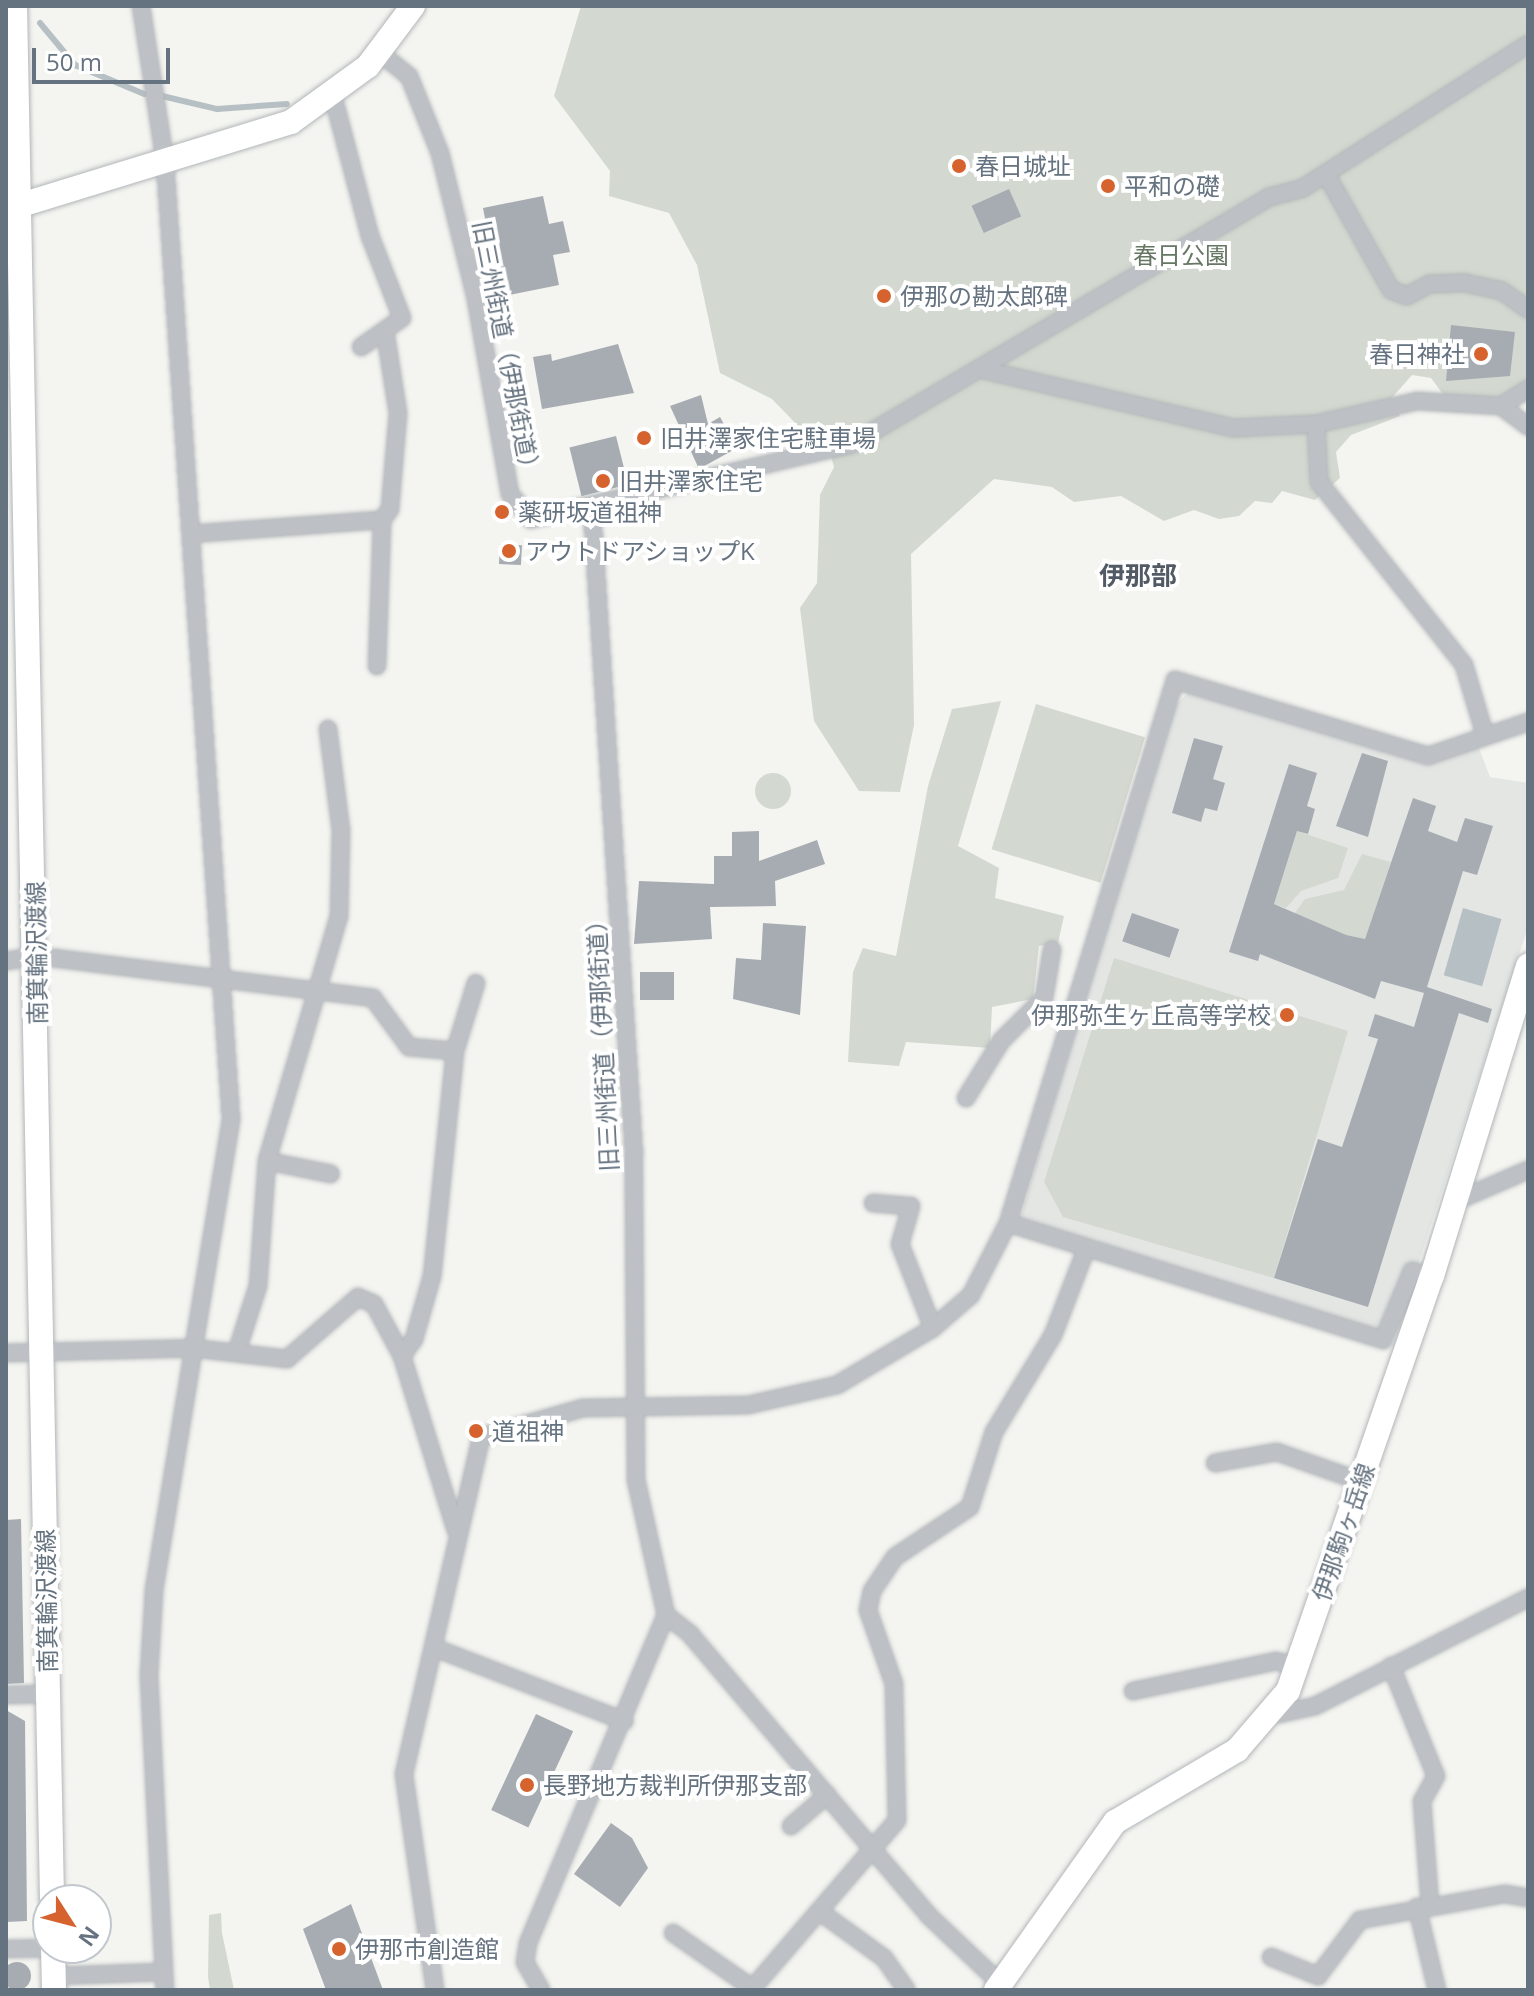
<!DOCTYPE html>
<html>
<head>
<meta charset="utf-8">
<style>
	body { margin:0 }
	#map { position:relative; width:1534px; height:1996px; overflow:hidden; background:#f4f4f0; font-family:"Open Sans","Noto Sans JP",sans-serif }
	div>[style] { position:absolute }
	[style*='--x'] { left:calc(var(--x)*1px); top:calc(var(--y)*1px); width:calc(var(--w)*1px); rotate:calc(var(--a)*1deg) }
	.built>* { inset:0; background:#e4e6e4 }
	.green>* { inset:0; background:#d3d9d0; transform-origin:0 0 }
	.round { border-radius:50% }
	.water>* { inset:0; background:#b6c0c4; transform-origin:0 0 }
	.stream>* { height:6px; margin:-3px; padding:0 3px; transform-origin:3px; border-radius:3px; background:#b6c0c4 }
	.building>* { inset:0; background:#a6acb2; transform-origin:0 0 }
	.roads { filter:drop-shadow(0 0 2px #b2b6ba) drop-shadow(0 0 2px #b2b6ba) }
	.street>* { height:16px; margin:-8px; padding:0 8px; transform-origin:8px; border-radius:8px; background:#bdc0c4 }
	.secondary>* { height:24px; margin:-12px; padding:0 12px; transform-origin:12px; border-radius:12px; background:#fff }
	.dots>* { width:22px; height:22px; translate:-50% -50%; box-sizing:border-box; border:4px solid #fff; border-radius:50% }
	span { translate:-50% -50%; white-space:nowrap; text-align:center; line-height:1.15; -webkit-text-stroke:8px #fff; paint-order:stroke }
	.poi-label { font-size:24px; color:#65727f }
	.left { translate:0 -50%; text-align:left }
	.right { translate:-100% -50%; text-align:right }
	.park-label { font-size:24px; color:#667763 }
	.street-label { font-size:24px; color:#65727f }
	.neighbourhood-label { font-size:26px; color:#525b65; font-weight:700 }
	.frame { position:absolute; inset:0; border:8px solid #65727f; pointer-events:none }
	.north { position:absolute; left:32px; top:1884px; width:80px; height:80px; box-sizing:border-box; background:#fff; border:2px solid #c1c7cc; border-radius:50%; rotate:126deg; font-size:22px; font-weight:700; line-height:32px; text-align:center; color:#65727f }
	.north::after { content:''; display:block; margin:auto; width:28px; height:36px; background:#d6622e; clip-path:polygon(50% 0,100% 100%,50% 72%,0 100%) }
	.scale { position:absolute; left:32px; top:48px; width:138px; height:36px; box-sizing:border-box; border:4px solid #65727f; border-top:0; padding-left:10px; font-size:24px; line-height:28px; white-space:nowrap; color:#65727f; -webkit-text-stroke:6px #fff; paint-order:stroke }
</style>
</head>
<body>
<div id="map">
	<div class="built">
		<i style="clip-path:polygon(1189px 692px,1418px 759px,1477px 743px,1490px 777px,1528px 783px,1528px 927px,1418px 1265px,1379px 1334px,1020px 1220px,1170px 710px)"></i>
	</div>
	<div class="green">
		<i style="clip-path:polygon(581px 6px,1528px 6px,1528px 399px,1514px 407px,1454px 409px,1431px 378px,1412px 375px,1390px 400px,1400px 416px,1351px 435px,1336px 452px,1340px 478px,1315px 500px,1282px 491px,1272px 503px,1255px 501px,1239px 516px,1219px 519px,1194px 510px,1164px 521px,1121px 496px,1074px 502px,1052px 487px,994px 479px,911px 554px,914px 725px,900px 792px,859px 791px,814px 721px,800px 608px,817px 583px,820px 495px,834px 467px,826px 439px,806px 434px,772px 399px,720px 373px,697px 265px,669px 213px,609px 196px,610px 171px,554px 96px)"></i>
		<i style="clip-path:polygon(1001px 701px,958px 846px,999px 868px,995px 898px,1064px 916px,1058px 943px,1039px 946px,1033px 999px,992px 1007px,990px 1048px,906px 1042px,899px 1066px,848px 1062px,853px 972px,863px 948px,896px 956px,928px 786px,952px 709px)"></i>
		<i style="left:1036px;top:704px;width:114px;height:152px;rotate:17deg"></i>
		<i class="round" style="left:755px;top:773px;width:36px;height:36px"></i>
		<i style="clip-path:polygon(1297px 831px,1348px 848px,1338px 878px,1301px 891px,1286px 908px,1274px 904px)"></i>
		<i style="clip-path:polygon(1362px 854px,1391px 862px,1364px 942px,1292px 917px,1305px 899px,1344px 890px)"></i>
		<i style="clip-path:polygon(1114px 958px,1348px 1031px,1274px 1278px,1063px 1217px,1044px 1182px)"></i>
		<i style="clip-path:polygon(221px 1913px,222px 1933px,234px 1990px,210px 1990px,208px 1977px,209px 1915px)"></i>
	</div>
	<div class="water">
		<i style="left:1463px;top:908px;width:40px;height:70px;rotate:16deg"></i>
	</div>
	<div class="stream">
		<i style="--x:40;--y:23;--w:55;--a:50.2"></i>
		<i style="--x:75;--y:65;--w:75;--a:22.8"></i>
		<i style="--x:162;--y:96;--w:57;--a:13.3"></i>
		<i style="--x:217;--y:109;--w:70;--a:-4.1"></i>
	</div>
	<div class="building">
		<i style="left:1009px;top:189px;width:30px;height:41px;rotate:66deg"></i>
		<i style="clip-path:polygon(543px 196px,549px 224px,563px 221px,570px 252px,553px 255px,559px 285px,500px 297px,483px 208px)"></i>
		<i style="clip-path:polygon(1451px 325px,1515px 332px,1510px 376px,1446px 381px)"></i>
		<i style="clip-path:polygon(618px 344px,634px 393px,542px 409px,533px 357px,551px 354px,552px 361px)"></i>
		<i style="clip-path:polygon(701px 395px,708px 424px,720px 417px,737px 448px,699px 469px,670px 406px)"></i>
		<i style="left:616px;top:436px;width:50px;height:48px;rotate:76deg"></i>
		<i style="left:500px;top:544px;width:22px;height:20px;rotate:3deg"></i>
		<i style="clip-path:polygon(1194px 738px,1223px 746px,1213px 779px,1225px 783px,1217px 811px,1205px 808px,1201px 822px,1172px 813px)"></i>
		<i style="clip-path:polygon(1362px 753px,1388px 761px,1368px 837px,1336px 826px)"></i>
		<i style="clip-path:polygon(1289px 764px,1317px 773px,1307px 806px,1315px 809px,1308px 834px,1297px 831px,1274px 904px,1346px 935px,1365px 939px,1413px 798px,1436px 806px,1428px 831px,1457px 842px,1465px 818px,1493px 826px,1477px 875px,1463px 871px,1427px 987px,1492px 1009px,1488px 1023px,1459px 1013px,1368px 1307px,1274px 1278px,1318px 1139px,1342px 1147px,1378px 1039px,1368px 1036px,1375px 1014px,1414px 1027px,1424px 993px,1381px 981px,1375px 999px,1260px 954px,1258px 961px,1229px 952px)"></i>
		<i style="clip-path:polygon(759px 831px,759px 861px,817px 840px,825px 864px,775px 881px,776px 906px,710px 907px,712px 939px,634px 944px,639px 881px,714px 884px,714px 856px,732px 856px,732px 832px)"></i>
		<i style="left:1132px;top:913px;width:50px;height:30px;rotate:19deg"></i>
		<i style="clip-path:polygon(763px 923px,806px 926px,800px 1015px,733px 999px,736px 958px,761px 960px)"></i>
		<i style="left:640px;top:972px;width:34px;height:28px"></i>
		<i style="clip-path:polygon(21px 1519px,24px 1683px,6px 1684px,6px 1520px)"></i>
		<i style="clip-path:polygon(6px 1710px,25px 1721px,27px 1921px,6px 1922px)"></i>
		<i style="left:536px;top:1714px;width:41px;height:106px;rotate:25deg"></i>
		<i style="clip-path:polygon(611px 1823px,632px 1838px,648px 1868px,620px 1907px,574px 1874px)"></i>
		<i style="clip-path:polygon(351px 1904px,383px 1990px,326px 1990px,303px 1929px)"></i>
		<i class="round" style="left:3px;top:1962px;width:28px;height:28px"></i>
	</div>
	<div class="roads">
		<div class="street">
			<i style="--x:141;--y:6;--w:157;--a:81.2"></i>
			<i style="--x:165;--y:161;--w:961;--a:86.06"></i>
			<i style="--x:231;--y:1120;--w:477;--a:99.3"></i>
			<i style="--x:154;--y:1591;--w:85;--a:93.4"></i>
			<i style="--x:149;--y:1676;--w:314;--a:87.1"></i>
			<i style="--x:379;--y:52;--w:38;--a:39"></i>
			<i style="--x:409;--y:76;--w:83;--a:68.1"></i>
			<i style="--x:440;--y:153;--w:150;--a:76.1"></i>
			<i style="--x:476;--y:299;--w:198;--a:80.1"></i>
			<i style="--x:510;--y:494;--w:33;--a:50"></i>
			<i style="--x:531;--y:519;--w:327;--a:-13.1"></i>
			<i style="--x:850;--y:445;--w:488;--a:-30.6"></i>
			<i style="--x:1270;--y:197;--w:34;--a:-15"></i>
			<i style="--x:1303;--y:188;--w:267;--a:-32.6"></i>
			<i style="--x:333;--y:96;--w:145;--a:75.2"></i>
			<i style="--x:370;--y:236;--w:88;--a:68.7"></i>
			<i style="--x:402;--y:318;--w:50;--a:144.7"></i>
			<i style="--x:1326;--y:174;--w:133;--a:60.7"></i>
			<i style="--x:1391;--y:290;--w:17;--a:21"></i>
			<i style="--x:1407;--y:296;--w:26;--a:-28"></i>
			<i style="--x:1430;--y:284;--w:35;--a:-2"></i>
			<i style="--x:1465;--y:283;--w:38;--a:12"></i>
			<i style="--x:1502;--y:291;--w:32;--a:35"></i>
			<i style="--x:984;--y:370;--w:257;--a:13.1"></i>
			<i style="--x:1234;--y:428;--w:82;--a:-2.8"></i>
			<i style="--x:1316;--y:424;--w:104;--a:-12.8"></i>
			<i style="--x:1417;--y:401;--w:84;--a:3.4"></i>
			<i style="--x:1501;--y:406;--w:34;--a:37"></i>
			<i style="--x:1501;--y:406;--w:32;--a:-32"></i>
			<i style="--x:1316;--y:424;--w:58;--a:87"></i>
			<i style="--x:1319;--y:482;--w:233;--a:51.6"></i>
			<i style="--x:1464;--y:665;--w:73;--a:73.3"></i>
			<i style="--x:191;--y:534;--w:192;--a:-4.2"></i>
			<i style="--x:377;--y:666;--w:146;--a:-88"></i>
			<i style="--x:382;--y:520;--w:14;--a:-54"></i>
			<i style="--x:390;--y:509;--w:96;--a:-85.2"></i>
			<i style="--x:398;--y:413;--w:83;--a:-99"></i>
			<i style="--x:328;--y:729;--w:102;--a:82.7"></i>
			<i style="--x:341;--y:830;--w:86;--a:91.3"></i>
			<i style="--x:339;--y:916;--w:255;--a:106.4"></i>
			<i style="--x:267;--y:1161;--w:65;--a:11.5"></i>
			<i style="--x:6;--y:961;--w:31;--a:-9"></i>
			<i style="--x:37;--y:956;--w:339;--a:7.1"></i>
			<i style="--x:373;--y:998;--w:61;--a:53.7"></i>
			<i style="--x:409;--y:1047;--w:46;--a:5"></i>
			<i style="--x:455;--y:1051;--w:226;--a:95.8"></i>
			<i style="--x:432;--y:1276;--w:66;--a:105.9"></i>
			<i style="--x:414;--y:1339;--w:21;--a:125"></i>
			<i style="--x:402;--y:1356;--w:182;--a:72.8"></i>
			<i style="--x:455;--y:1051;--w:71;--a:-72.8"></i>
			<i style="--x:966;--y:1098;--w:67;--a:-58.4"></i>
			<i style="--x:1001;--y:1041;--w:61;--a:-45"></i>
			<i style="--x:1044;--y:998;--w:49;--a:-80.5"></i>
			<i style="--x:1454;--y:1202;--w:81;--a:-23.4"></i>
			<i style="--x:873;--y:1203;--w:38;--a:5"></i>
			<i style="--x:911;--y:1206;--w:40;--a:106"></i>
			<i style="--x:900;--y:1244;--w:90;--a:68.6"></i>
			<i style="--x:1008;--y:1223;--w:393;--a:17.3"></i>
			<i style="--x:1383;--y:1340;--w:75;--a:-67.2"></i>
			<i style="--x:1412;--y:1271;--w:21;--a:14"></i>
			<i style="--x:237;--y:1351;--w:68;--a:-72.1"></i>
			<i style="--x:258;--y:1286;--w:125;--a:-85.9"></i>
			<i style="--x:6;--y:1353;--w:186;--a:-1.5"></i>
			<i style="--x:192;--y:1348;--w:96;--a:6.6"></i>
			<i style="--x:287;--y:1359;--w:94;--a:-41.1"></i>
			<i style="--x:358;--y:1297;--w:17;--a:24"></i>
			<i style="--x:374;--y:1304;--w:59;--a:61.7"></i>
			<i style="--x:1215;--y:1463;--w:63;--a:-10.1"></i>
			<i style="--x:1277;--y:1452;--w:88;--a:19.3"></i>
			<i style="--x:666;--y:1615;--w:31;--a:38"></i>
			<i style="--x:690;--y:1634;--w:368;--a:49.7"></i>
			<i style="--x:928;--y:1915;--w:99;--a:43.4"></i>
			<i style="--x:435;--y:1648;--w:203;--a:21.1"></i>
			<i style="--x:1391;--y:1666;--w:119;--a:67.8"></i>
			<i style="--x:1436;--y:1776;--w:29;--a:119"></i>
			<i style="--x:1422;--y:1801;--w:103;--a:85.6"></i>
			<i style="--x:1133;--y:1691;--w:146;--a:-11.8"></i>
			<i style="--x:1276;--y:1661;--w:23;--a:13"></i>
			<i style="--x:6;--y:1695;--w:41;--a:-1.4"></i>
			<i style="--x:1274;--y:1715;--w:42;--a:-12.4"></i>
			<i style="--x:1315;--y:1706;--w:239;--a:-26.9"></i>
			<i style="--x:791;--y:1826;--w:48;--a:-40.7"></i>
			<i style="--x:1417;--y:1907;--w:85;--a:76.5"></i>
			<i style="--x:819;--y:1911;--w:80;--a:35.9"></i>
			<i style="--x:884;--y:1958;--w:39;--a:55"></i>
			<i style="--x:673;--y:1933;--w:96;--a:34.8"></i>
			<i style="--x:6;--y:1949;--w:47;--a:-1.2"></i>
			<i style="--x:1271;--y:1957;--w:51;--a:22"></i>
			<i style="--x:1318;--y:1976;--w:70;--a:-53.1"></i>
			<i style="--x:1360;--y:1920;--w:147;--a:-10.2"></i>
			<i style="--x:1505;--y:1894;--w:23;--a:10"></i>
			<i style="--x:54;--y:1976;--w:110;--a:-2.1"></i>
			<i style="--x:435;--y:1990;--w:218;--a:-98.2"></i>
			<i style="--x:404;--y:1774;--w:346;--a:-77.1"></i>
			<i style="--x:481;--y:1437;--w:106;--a:-15.9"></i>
			<i style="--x:583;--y:1408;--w:165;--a:-1"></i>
			<i style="--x:748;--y:1405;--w:91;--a:-12.7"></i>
			<i style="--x:837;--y:1385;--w:112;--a:-30.7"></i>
			<i style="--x:933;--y:1328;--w:50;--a:-41"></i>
			<i style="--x:971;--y:1295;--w:81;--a:-62.8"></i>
			<i style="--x:1008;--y:1223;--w:568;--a:-72.9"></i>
			<i style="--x:1175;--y:680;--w:264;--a:16.7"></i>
			<i style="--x:1428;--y:756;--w:106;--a:-18.8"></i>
			<i style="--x:541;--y:1990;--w:32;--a:-120"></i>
			<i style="--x:525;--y:1962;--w:19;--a:-81"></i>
			<i style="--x:528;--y:1943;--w:356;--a:-67.2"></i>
			<i style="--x:666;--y:1615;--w:138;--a:-102.5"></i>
			<i style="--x:636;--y:1480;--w:326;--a:-90.4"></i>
			<i style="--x:634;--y:1154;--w:646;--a:-93.73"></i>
			<i style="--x:751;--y:1990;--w:224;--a:-49.3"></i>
			<i style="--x:897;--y:1820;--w:136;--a:-91.3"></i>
			<i style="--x:894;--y:1684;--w:78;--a:-109.4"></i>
			<i style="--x:868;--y:1610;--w:19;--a:-78"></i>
			<i style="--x:872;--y:1591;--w:41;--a:-55.9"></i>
			<i style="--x:895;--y:1557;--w:90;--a:-33.7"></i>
			<i style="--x:970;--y:1507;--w:79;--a:-72.3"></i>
			<i style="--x:994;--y:1432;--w:114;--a:-58.7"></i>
			<i style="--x:1053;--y:1335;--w:94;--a:-68.9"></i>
		</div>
		<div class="secondary">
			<i style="--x:15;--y:6;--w:1894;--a:88.88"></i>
			<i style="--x:8;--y:209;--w:296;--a:-17.1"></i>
			<i style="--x:291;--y:122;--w:95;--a:-36"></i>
			<i style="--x:368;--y:66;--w:75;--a:-53.1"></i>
			<i style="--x:53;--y:1948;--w:42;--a:88.6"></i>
			<i style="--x:996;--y:1990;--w:206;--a:-54.7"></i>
			<i style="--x:1115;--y:1822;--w:142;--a:-30.5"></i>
			<i style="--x:1237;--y:1750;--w:78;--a:-49.2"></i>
			<i style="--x:1288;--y:1691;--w:439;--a:-70.9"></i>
			<i style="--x:1432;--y:1276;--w:325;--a:-72.8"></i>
		</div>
	</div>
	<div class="dots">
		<i style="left:959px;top:166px;background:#d6622e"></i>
		<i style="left:1108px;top:186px;background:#d6622e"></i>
		<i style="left:884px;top:296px;background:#d6622e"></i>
		<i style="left:1481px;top:354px;background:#d6622e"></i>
		<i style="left:644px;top:438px;background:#d6622e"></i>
		<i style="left:603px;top:481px;background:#d6622e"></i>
		<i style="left:502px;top:512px;background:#d6622e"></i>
		<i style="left:509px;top:551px;background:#d6622e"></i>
		<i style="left:1287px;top:1015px;background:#d6622e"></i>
		<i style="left:476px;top:1431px;background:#d6622e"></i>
		<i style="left:527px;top:1785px;background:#d6622e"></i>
		<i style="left:339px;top:1949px;background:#d6622e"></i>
	</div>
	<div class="poi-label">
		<span class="left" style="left:975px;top:166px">春日城址</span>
		<span class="left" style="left:1124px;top:186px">平和の礎</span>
		<span class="left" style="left:900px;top:296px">伊那の勘太郎碑</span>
		<span class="right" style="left:1465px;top:354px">春日神社</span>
		<span class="left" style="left:660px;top:438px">旧井澤家住宅駐車場</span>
		<span class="left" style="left:619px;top:481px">旧井澤家住宅</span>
		<span class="left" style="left:518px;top:512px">薬研坂道祖神</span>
		<span class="left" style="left:525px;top:551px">アウトドアショップK</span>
		<span class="right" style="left:1271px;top:1015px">伊那弥生ヶ丘高等学校</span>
		<span class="left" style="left:492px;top:1431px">道祖神</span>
		<span class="left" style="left:543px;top:1785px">長野地方裁判所伊那支部</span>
		<span class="left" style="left:355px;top:1949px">伊那市創造館</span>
	</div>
	<div class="park-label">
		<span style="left:1181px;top:255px">春日公園</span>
	</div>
	<div class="street-label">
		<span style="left:507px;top:350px;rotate:79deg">旧三州街道（伊那街道）</span>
		<span style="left:36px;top:953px;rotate:-91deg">南箕輪沢渡線</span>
		<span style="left:602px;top:1040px;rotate:-93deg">旧三州街道（伊那街道）</span>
		<span style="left:1343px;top:1532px;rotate:-71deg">伊那駒ヶ岳線</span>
		<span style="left:46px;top:1601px;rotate:-91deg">南箕輪沢渡線</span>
	</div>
	<div class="neighbourhood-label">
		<span style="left:1138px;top:576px">伊那部</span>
	</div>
	<div class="frame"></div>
	<div class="north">N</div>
	<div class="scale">50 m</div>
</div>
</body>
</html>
